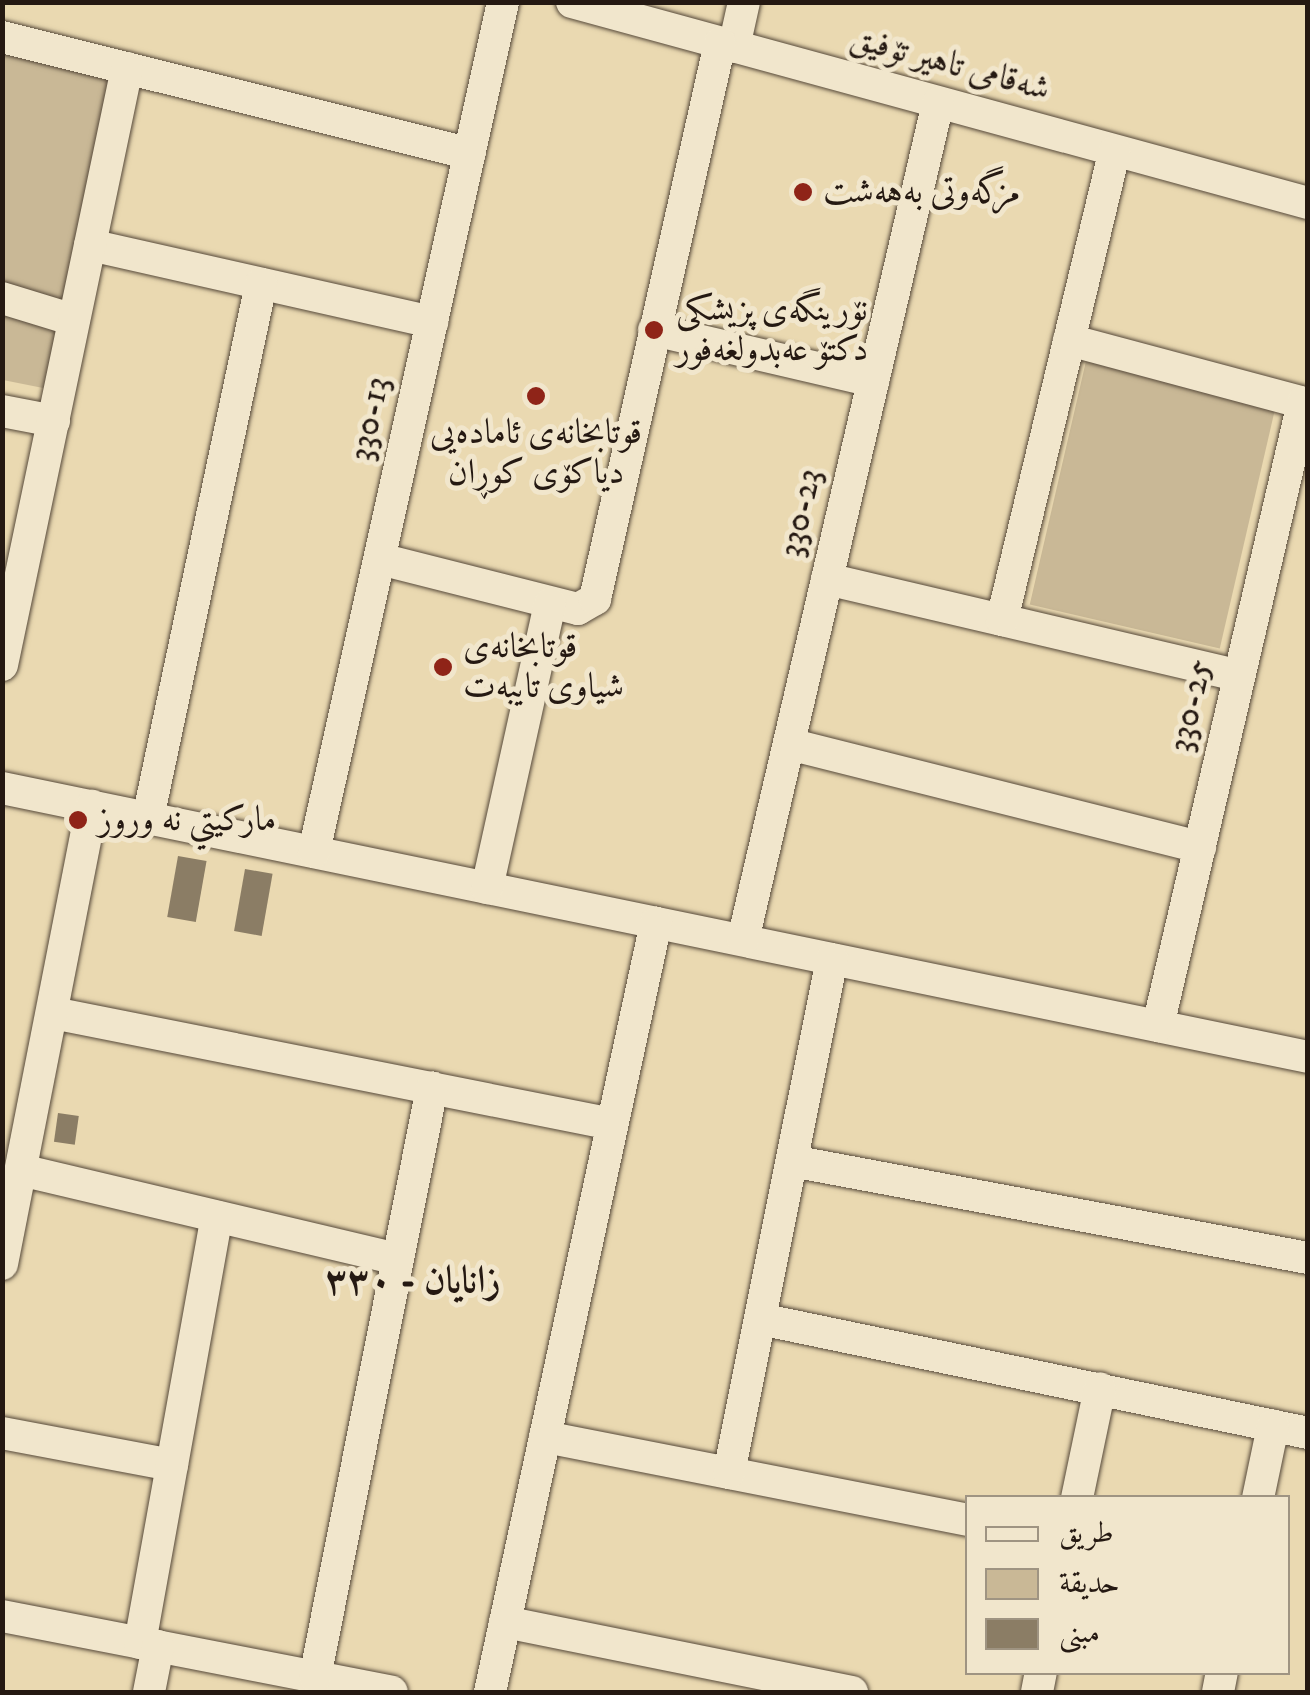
<!DOCTYPE html>
<html>
<head>
<meta charset="utf-8">
<style>
	body { margin:0 }
	#map { position:relative; width:1310px; height:1695px; overflow:hidden; background:#ead9b1; font-family:"IM FELL DW Pica",Amiri,serif }
	div>[style] { position:absolute }
	[style*='--x'] { left:calc(var(--x)*1px); top:calc(var(--y)*1px); width:calc(var(--w)*1px); rotate:calc(var(--a)*1deg) }
	.green>* { inset:0; background:#c9b896; transform-origin:0 0 }
	.building>* { inset:0; background:#8b7d65; transform-origin:0 0 }
	.roads { filter:drop-shadow(0 0 2px #56493a) drop-shadow(0 0 2px #56493a) }
	.minor>* { height:32px; margin:-16px; padding:0 16px; transform-origin:16px; border-radius:16px; background:#f1e6cc }
	.dots>* { width:28px; height:28px; translate:-50% -50%; box-sizing:border-box; border:5px solid #f1e6cc; border-radius:50% }
	span { translate:-50% -50%; white-space:nowrap; text-align:center; line-height:1.15; -webkit-text-stroke:10px #f1e6cc; paint-order:stroke }
	.street-label { font-size:35px; color:#251912 }
	.poi-label { font-size:35px; color:#251912 }
	.left { translate:0 -50%; text-align:left }
	.neighbourhood-label { font-size:38px; color:#251912; font-weight:700 }
	.frame { position:absolute; inset:0; border:5px solid #251912; pointer-events:none }
	.legend { position:absolute; left:965px; top:1495px; width:325px; height:180px; box-sizing:border-box; background:#f1e6cc; border:2px solid #9f9482; margin:0; padding:12px 18px; list-style:none; font-size:30px; color:#251912 }
	.legend li { display:flex; align-items:center; gap:20px; height:50px }
	.legend b { width:50px; border:2px solid #9f9482 }
</style>
</head>
<body>
<div id="map">
	<div class="green">
		<i style="clip-path:polygon(2px 44px,112px 71px,48px 389px,3px 380px)"></i>
		<i style="left:1086px;top:361px;width:195px;height:250px;rotate:13deg"></i>
	</div>
	<div class="building">
		<i style="left:178px;top:856px;width:29px;height:62px;rotate:10deg"></i>
		<i style="left:245px;top:869px;width:28px;height:63px;rotate:10deg"></i>
		<i style="left:58px;top:1113px;width:21px;height:29px;rotate:8deg"></i>
	</div>
	<div class="roads">
		<div class="minor">
			<i style="--x:572;--y:2;--w:763;--a:15.27"></i>
			<i style="--x:2;--y:37;--w:482;--a:14"></i>
			<i style="--x:734;--y:47;--w:46;--a:-77.5"></i>
			<i style="--x:90;--y:245;--w:351;--a:12.7"></i>
			<i style="--x:2;--y:298;--w:75;--a:17"></i>
			<i style="--x:654;--y:330;--w:225;--a:13.1"></i>
			<i style="--x:1069;--y:340;--w:247;--a:15"></i>
			<i style="--x:2;--y:411;--w:53;--a:10.9"></i>
			<i style="--x:380;--y:559;--w:204;--a:14.2"></i>
			<i style="--x:578;--y:609;--w:20;--a:-30"></i>
			<i style="--x:595;--y:599;--w:570;--a:-77.33"></i>
			<i style="--x:827;--y:579;--w:423;--a:13.2"></i>
			<i style="--x:1002;--y:620;--w:482;--a:-76.5"></i>
			<i style="--x:2;--y:665;--w:610;--a:-78.17"></i>
			<i style="--x:789;--y:744;--w:424;--a:14.1"></i>
			<i style="--x:2;--y:788;--w:1333;--a:11.64"></i>
			<i style="--x:148;--y:818;--w:546;--a:-78.05"></i>
			<i style="--x:314;--y:852;--w:871;--a:-77.46"></i>
			<i style="--x:487;--y:888;--w:291;--a:-77.5"></i>
			<i style="--x:743;--y:940;--w:859;--a:-76.89"></i>
			<i style="--x:53;--y:1013;--w:570;--a:11.23"></i>
			<i style="--x:1158;--y:1026;--w:640;--a:-76.9"></i>
			<i style="--x:792;--y:1161;--w:525;--a:10.65"></i>
			<i style="--x:21;--y:1170;--w:387;--a:13.3"></i>
			<i style="--x:2;--y:1264;--w:467;--a:-78.9"></i>
			<i style="--x:760;--y:1319;--w:560;--a:11.75"></i>
			<i style="--x:2;--y:1433;--w:173;--a:10.7"></i>
			<i style="--x:545;--y:1437;--w:431;--a:11.1"></i>
			<i style="--x:729;--y:1473;--w:524;--a:-78.67"></i>
			<i style="--x:1077;--y:1498;--w:112;--a:-78.2"></i>
			<i style="--x:1258;--y:1498;--w:74;--a:-78.2"></i>
			<i style="--x:2;--y:1616;--w:397;--a:11"></i>
			<i style="--x:505;--y:1622;--w:354;--a:11.4"></i>
			<i style="--x:140;--y:1643;--w:433;--a:-79.8"></i>
			<i style="--x:315;--y:1677;--w:601;--a:-78.76"></i>
			<i style="--x:149;--y:1692;--w:47;--a:-78.9"></i>
			<i style="--x:490;--y:1692;--w:787;--a:-77.82"></i>
			<i style="--x:1037;--y:1692;--w:20;--a:-79"></i>
			<i style="--x:1218;--y:1692;--w:20;--a:-79"></i>
		</div>
	</div>
	<div class="dots">
		<i style="left:803px;top:192px;background:#8f2418"></i>
		<i style="left:654px;top:330px;background:#8f2418"></i>
		<i style="left:536px;top:396px;background:#8f2418"></i>
		<i style="left:443px;top:667px;background:#8f2418"></i>
		<i style="left:78px;top:820px;background:#8f2418"></i>
	</div>
	<div class="street-label">
		<span style="left:950px;top:64px;rotate:15deg">شەقامی تاهیر تۆفیق</span>
		<span style="left:370px;top:419px;rotate:-78deg">330-13</span>
		<span style="left:801px;top:513px;rotate:-77deg">330-23</span>
		<span style="left:1191px;top:706px;rotate:-77deg">330-25</span>
	</div>
	<div class="poi-label">
		<span class="left" style="left:823px;top:192px">مزگەوتی بەهەشت</span>
		<span class="left" style="left:676px;top:330px">نۆرینگەی پزیشکی<br>دکتۆ عەبدولغەفور</span>
		<span style="left:536px;top:453px">قوتابخانەی ئامادەیی<br>دیاکۆی کوڕان</span>
		<span class="left" style="left:463px;top:667px">قوتابخانەی<br>شیاوی تایبەت</span>
		<span class="left" style="left:98px;top:820px">ماركيتي نه وروز</span>
	</div>
	<div class="neighbourhood-label">
		<span style="left:413px;top:1282px">زانایان - ٣٣٠</span>
	</div>
	<div class="frame"></div>
	<ul class="legend">
	<li><b style="height:12px;background:#f1e6cc"></b>طريق</li>
	<li><b style="height:28px;background:#c9b896"></b>حديقة</li>
	<li><b style="height:28px;background:#8b7d65"></b>مبنى</li>
	</ul>
</div>
</body>
</html>
